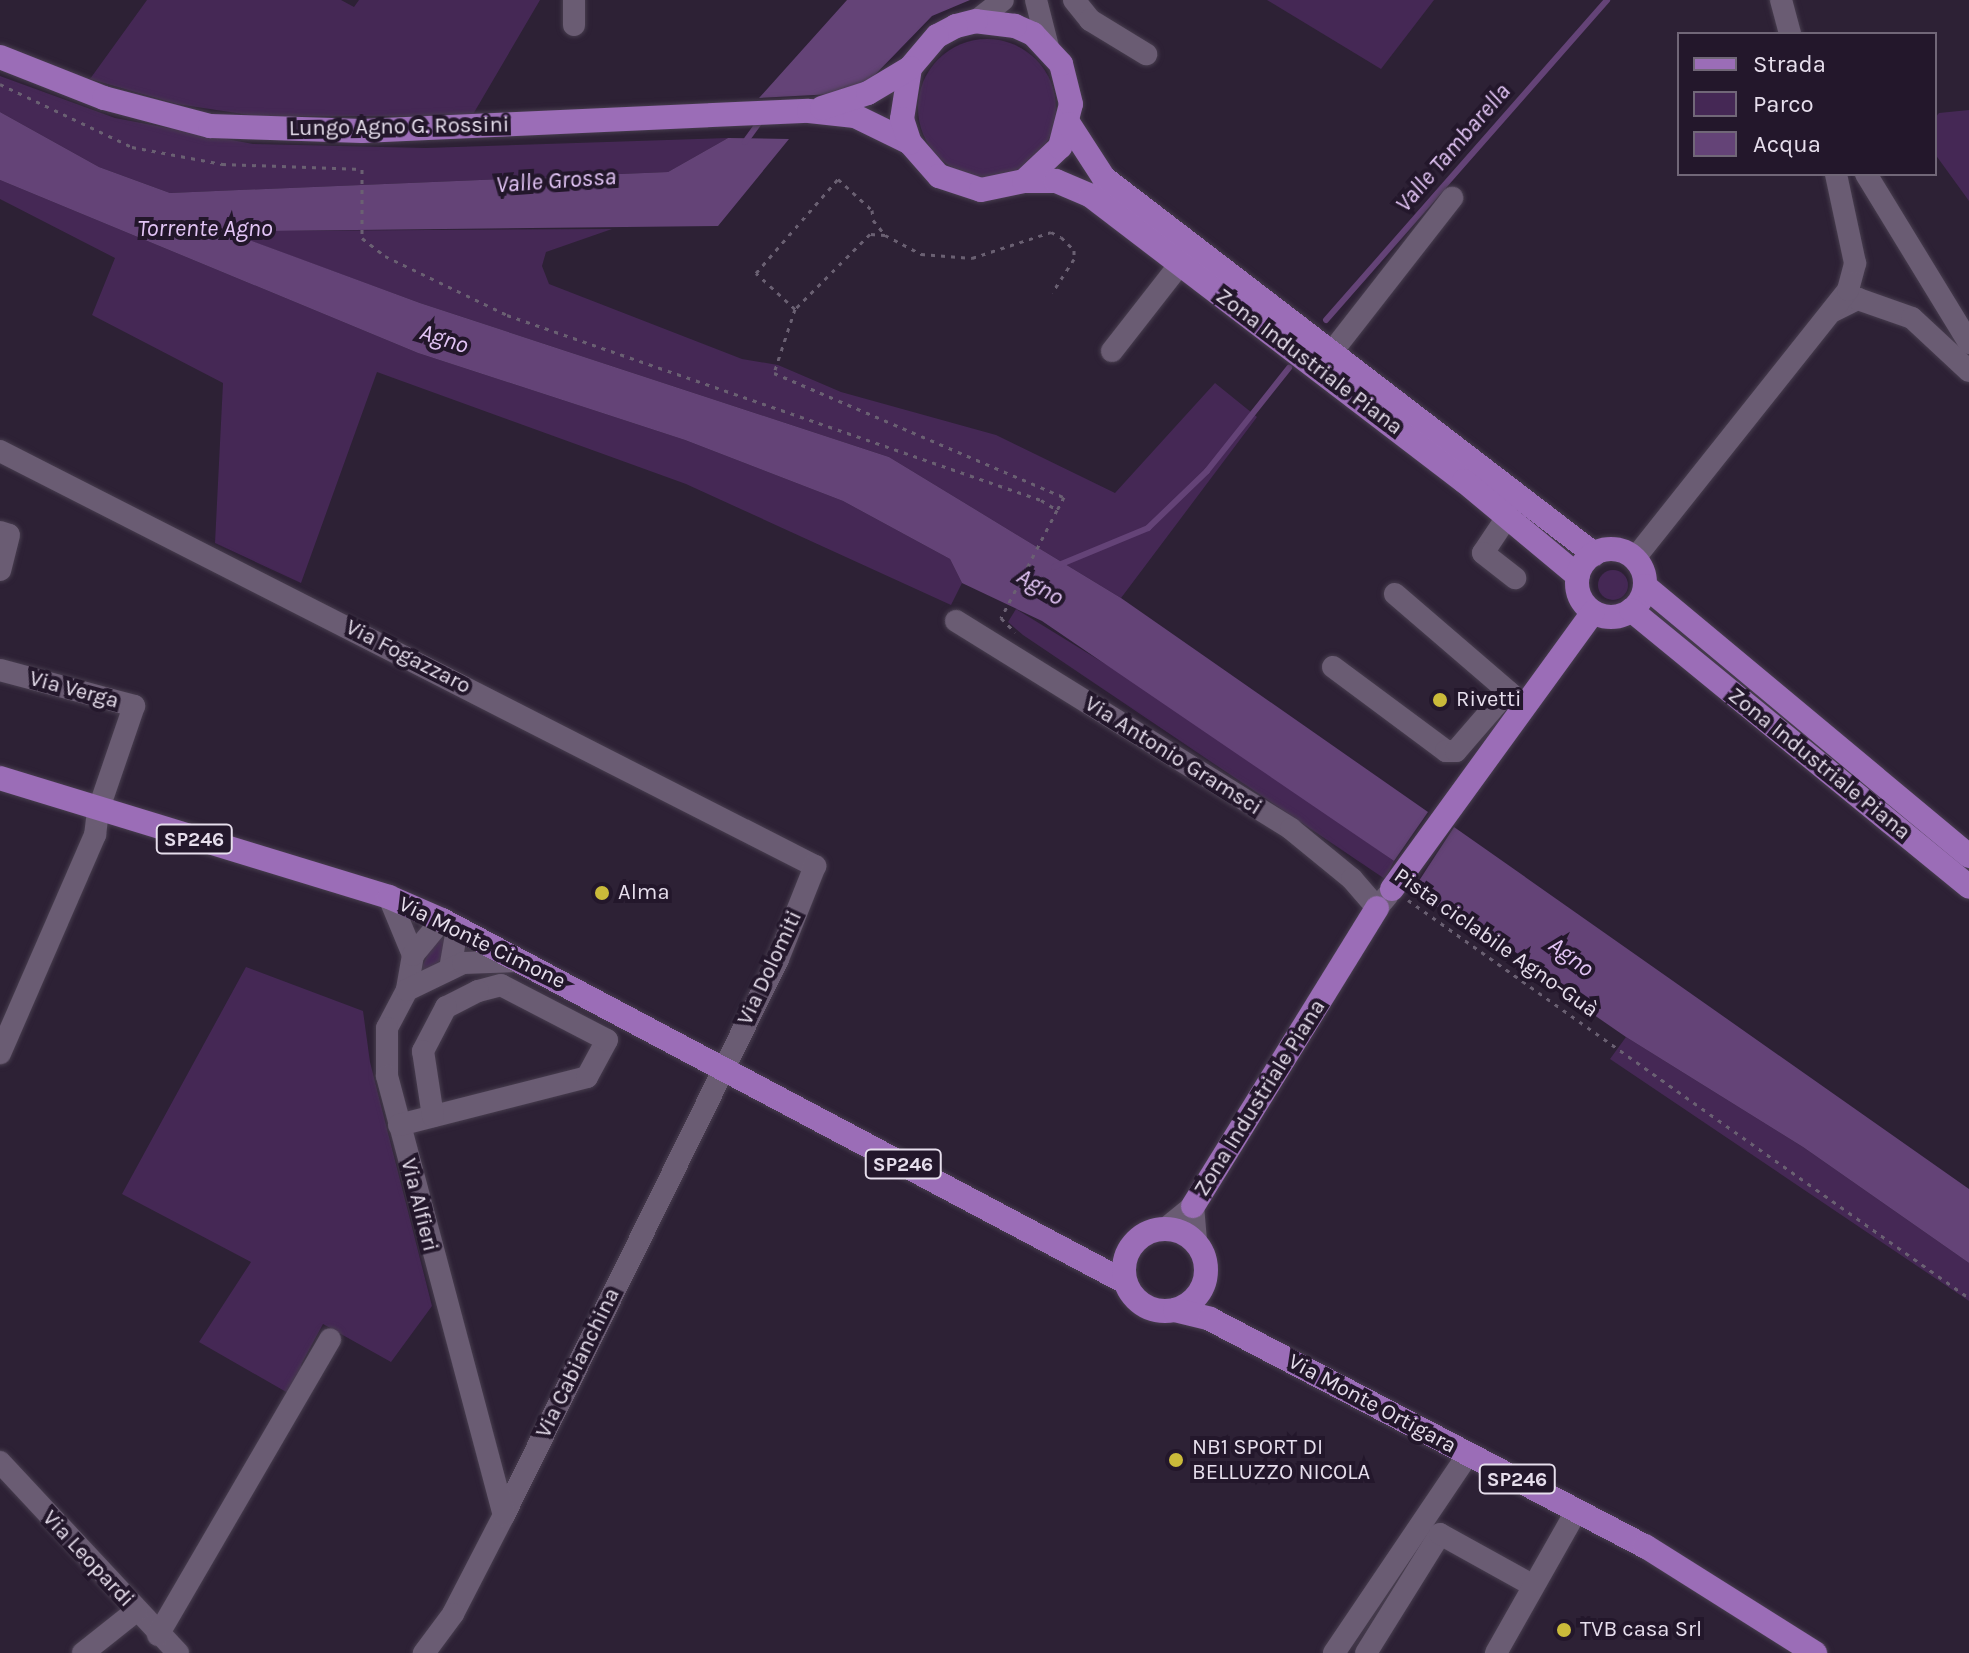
<!DOCTYPE html>
<html>
<head>
<meta charset="utf-8">
<style>
	body { margin:0 }
	#map { position:relative; width:1969px; height:1653px; overflow:hidden; background:#2d2135; font-family:Karla,sans-serif }
	div>[style] { position:absolute }
	[style*='--x'] { left:calc(var(--x)*1px); top:calc(var(--y)*1px); width:calc(var(--w)*1px); rotate:calc(var(--a)*1deg) }
	.green>* { inset:0; background:#452855 }
	.round { border-radius:50% }
	.water>* { inset:0; background:#644377 }
	.stream>* { height:6px; margin:-3px; padding:0 3px; transform-origin:3px; border-radius:3px; background:#644377 }
	.path>* { height:3px; margin-top:-1.5px; transform-origin:0; background:repeating-linear-gradient(90deg,#6a6072 0 4px,transparent 0 10px) }
	.roads { filter:drop-shadow(0 0 2px #473d4e) drop-shadow(0 0 2px #473d4e) }
	.minor>* { height:22px; margin:-11px; padding:0 11px; transform-origin:11px; border-radius:11px; background:#6a5c73 }
	.major>* { height:24px; margin:-12px; padding:0 12px; transform-origin:12px; border-radius:12px; background:#9b6db7 }
	.major>.ring { margin:-12px; padding:0; box-sizing:content-box; background:none; border:24px solid #9b6db7; border-radius:50% }
	.dots>* { width:22px; height:22px; translate:-50% -50%; box-sizing:border-box; border:4px solid #23172b; border-radius:50% }
	span { translate:-50% -50%; white-space:nowrap; text-align:center; line-height:1.15; -webkit-text-stroke:8px #23172b; paint-order:stroke }
	.shield-label span { padding:2px 6px; background:#23172b; border:2px solid; border-radius:6px; -webkit-text-stroke-width:0 }
	.shield-label { font-size:20px; color:#e6deec; font-weight:700 }
	.street-label { font-size:22px; color:#e6deec }
	.poi-label { font-size:22px; color:#e6deec }
	.left { translate:0 -50%; text-align:left }
	.water-label { font-size:24px; color:#e2c4f5; font-style:italic }
	.legend { position:absolute; left:1677px; top:32px; width:260px; height:144px; box-sizing:border-box; background:#23172b; border:2px solid #716778; margin:0; padding:10px 14px; list-style:none; font-size:24px; color:#e6deec }
	.legend li { display:flex; align-items:center; gap:16px; height:40px }
	.legend b { width:40px; border:2px solid #716778 }
</style>
</head>
<body>
<div id="map">
	<div class="green">
		<i style="clip-path:polygon(147px 0,341px 0,354px 7px,359px 0,540px 0,472px 116px,256px 116px,177px 104px,90px 79px)"></i>
		<i style="clip-path:polygon(1267px 0,1434px 0,1381px 69px)"></i>
		<i class="round" style="left:918px;top:39px;width:138px;height:138px"></i>
		<i style="clip-path:polygon(0 76px,115px 118px,253px 144px,425px 148px,728px 138px,668px 172px,170px 193px,99px 167px,0 112px)"></i>
		<i style="clip-path:polygon(1969px 110px,1969px 201px,1935px 154px,1935px 118px,1939px 113px)"></i>
		<i style="clip-path:polygon(0 180px,418px 353px,685px 440px,843px 501px,950px 559px,962px 583px,951px 605px,686px 484px,377px 372px,301px 583px,215px 543px,223px 383px,92px 315px,115px 258px,0 199px)"></i>
		<i style="clip-path:polygon(612px 229px,546px 252px,542px 266px,549px 284px,742px 359px,778px 365px,841px 392px,996px 435px,1115px 493px,1215px 383px,1257px 417px,1121px 598px,889px 457px,420px 303px,243px 238px,267px 231px)"></i>
		<i class="round" style="left:1598px;top:570px;width:30px;height:30px"></i>
		<i style="clip-path:polygon(1016px 609px,1172px 705px,1394px 861px,1385px 879px,1023px 635px,1008px 622px)"></i>
		<i style="clip-path:polygon(443px 938px,449px 940px,443px 959px,418px 976px,433px 942px)"></i>
		<i style="clip-path:polygon(246px 967px,363px 1011px,370px 1062px,432px 1306px,391px 1362px,323px 1324px,301px 1365px,307px 1374px,295px 1397px,199px 1342px,251px 1262px,122px 1194px)"></i>
		<i style="clip-path:polygon(1626px 1037px,1803px 1147px,1969px 1263px,1969px 1301px,1610px 1059px)"></i>
	</div>
	<div class="water">
		<i style="clip-path:polygon(847px 0,970px 0,932px 16px,867px 83px,833px 94px,759px 98px)"></i>
		<i style="clip-path:polygon(0 112px,99px 167px,170px 193px,668px 172px,728px 138px,789px 139px,718px 226px,267px 231px,244px 238px,420px 303px,889px 457px,1121px 598px,1428px 812px,1394px 861px,1042px 621px,962px 583px,950px 559px,843px 501px,685px 440px,418px 353px,0 180px)"></i>
		<i style="clip-path:polygon(1454px 827px,1969px 1189px,1969px 1263px,1803px 1147px,1626px 1037px,1413px 890px)"></i>
	</div>
	<div class="stream">
		<i style="--x:745;--y:142;--w:29;--a:-54"></i>
		<i style="--x:1326;--y:320;--w:426;--a:-48.7"></i>
		<i style="--x:1054;--y:567;--w:102;--a:-22.5"></i>
		<i style="--x:1148;--y:528;--w:82;--a:-44"></i>
		<i style="--x:1207;--y:471;--w:132;--a:-51.5"></i>
	</div>
	<div class="path">
		<i style="--x:0;--y:84;--w:146;--a:25.5"></i>
		<i style="--x:132;--y:147;--w:92;--a:10.7"></i>
		<i style="--x:222;--y:164;--w:140;--a:2"></i>
		<i style="--x:362;--y:169;--w:69;--a:90"></i>
		<i style="--x:362;--y:238;--w:29;--a:38"></i>
		<i style="--x:385;--y:256;--w:136;--a:25.8"></i>
		<i style="--x:507;--y:315;--w:565;--a:19.11"></i>
		<i style="--x:1041;--y:500;--w:19;--a:32"></i>
		<i style="--x:1057;--y:510;--w:122;--a:117.4"></i>
		<i style="--x:1001;--y:618;--w:20;--a:45"></i>
		<i style="--x:885;--y:235;--w:15;--a:-176"></i>
		<i style="--x:870;--y:234;--w:106;--a:135"></i>
		<i style="--x:795;--y:309;--w:53;--a:-137.3"></i>
		<i style="--x:756;--y:273;--w:125;--a:-48.9"></i>
		<i style="--x:838;--y:179;--w:46;--a:42.4"></i>
		<i style="--x:872;--y:210;--w:10;--a:84"></i>
		<i style="--x:873;--y:220;--w:19;--a:51"></i>
		<i style="--x:885;--y:235;--w:41;--a:27.8"></i>
		<i style="--x:921;--y:254;--w:51;--a:4.5"></i>
		<i style="--x:972;--y:258;--w:83;--a:-18.2"></i>
		<i style="--x:1051;--y:232;--w:11;--a:27"></i>
		<i style="--x:1061;--y:237;--w:18;--a:45"></i>
		<i style="--x:1074;--y:250;--w:9;--a:90"></i>
		<i style="--x:1074;--y:259;--w:40;--a:122.9"></i>
		<i style="--x:795;--y:309;--w:67;--a:108.2"></i>
		<i style="--x:774;--y:373;--w:315;--a:23.2"></i>
		<i style="--x:1064;--y:497;--w:15;--a:118"></i>
		<i style="--x:1408;--y:900;--w:688;--a:35.35"></i>
	</div>
	<div class="roads">
		<div class="minor">
			<i style="--x:574;--y:0;--w:25;--a:90"></i>
			<i style="--x:1036;--y:0;--w:49;--a:75.7"></i>
			<i style="--x:1074;--y:0;--w:26;--a:51"></i>
			<i style="--x:1090;--y:20;--w:66;--a:31.3"></i>
			<i style="--x:1781;--y:0;--w:35;--a:75"></i>
			<i style="--x:976;--y:21;--w:34;--a:-38"></i>
			<i style="--x:1866;--y:174;--w:198;--a:58.6"></i>
			<i style="--x:1833;--y:311;--w:28;--a:-26"></i>
			<i style="--x:1858;--y:299;--w:57;--a:19.4"></i>
			<i style="--x:1912;--y:318;--w:78;--a:42.9"></i>
			<i style="--x:1112;--y:351;--w:110;--a:-52"></i>
			<i style="--x:1331;--y:353;--w:197;--a:-52"></i>
			<i style="--x:0;--y:451;--w:915;--a:26.99"></i>
			<i style="--x:815;--y:866;--w:100;--a:111.7"></i>
			<i style="--x:778;--y:959;--w:620;--a:116.23"></i>
			<i style="--x:504;--y:1515;--w:111;--a:117.3"></i>
			<i style="--x:453;--y:1614;--w:49;--a:126.6"></i>
			<i style="--x:1507;--y:517;--w:43;--a:123.7"></i>
			<i style="--x:1483;--y:553;--w:41;--a:38"></i>
			<i style="--x:0;--y:532;--w:9;--a:18"></i>
			<i style="--x:9;--y:535;--w:36;--a:104"></i>
			<i style="--x:1635;--y:558;--w:342;--a:-51.5"></i>
			<i style="--x:1848;--y:290;--w:28;--a:-75"></i>
			<i style="--x:1855;--y:263;--w:91;--a:-102.1"></i>
			<i style="--x:1395;--y:594;--w:161;--a:40.7"></i>
			<i style="--x:956;--y:621;--w:394;--a:31.8"></i>
			<i style="--x:1291;--y:829;--w:79;--a:39.3"></i>
			<i style="--x:1352;--y:879;--w:38;--a:49"></i>
			<i style="--x:1377;--y:908;--w:16;--a:-50"></i>
			<i style="--x:1333;--y:667;--w:141;--a:36.6"></i>
			<i style="--x:1446;--y:751;--w:10;--a:0"></i>
			<i style="--x:1456;--y:751;--w:79;--a:-49.1"></i>
			<i style="--x:0;--y:670;--w:139;--a:15"></i>
			<i style="--x:134;--y:706;--w:111;--a:108.9"></i>
			<i style="--x:98;--y:811;--w:24;--a:97"></i>
			<i style="--x:95;--y:835;--w:238;--a:113.5"></i>
			<i style="--x:389;--y:897;--w:63;--a:67.5"></i>
			<i style="--x:413;--y:955;--w:36;--a:100"></i>
			<i style="--x:407;--y:990;--w:43;--a:117.8"></i>
			<i style="--x:387;--y:1028;--w:48;--a:90"></i>
			<i style="--x:387;--y:1076;--w:454;--a:75.1"></i>
			<i style="--x:413;--y:955;--w:45;--a:-50.4"></i>
			<i style="--x:450;--y:969;--w:41;--a:-80.1"></i>
			<i style="--x:407;--y:990;--w:62;--a:-25.7"></i>
			<i style="--x:463;--y:963;--w:56;--a:-2"></i>
			<i style="--x:399;--y:1125;--w:194;--a:-14.3"></i>
			<i style="--x:587;--y:1077;--w:42;--a:-61.6"></i>
			<i style="--x:607;--y:1040;--w:119;--a:-152.6"></i>
			<i style="--x:501;--y:985;--w:24;--a:165"></i>
			<i style="--x:478;--y:991;--w:36;--a:153"></i>
			<i style="--x:446;--y:1007;--w:50;--a:117.6"></i>
			<i style="--x:423;--y:1051;--w:66;--a:81.3"></i>
			<i style="--x:1193;--y:1206;--w:36;--a:85"></i>
			<i style="--x:1165;--y:1229;--w:36;--a:-39"></i>
			<i style="--x:0;--y:1462;--w:261;--a:47"></i>
			<i style="--x:158;--y:1635;--w:342;--a:-59.8"></i>
			<i style="--x:83;--y:1653;--w:68;--a:-38.4"></i>
			<i style="--x:1334;--y:1653;--w:240;--a:-56"></i>
			<i style="--x:1366;--y:1653;--w:140;--a:-58.1"></i>
			<i style="--x:1440;--y:1534;--w:105;--a:29"></i>
			<i style="--x:1496;--y:1653;--w:164;--a:-60.5"></i>
		</div>
		<div class="major">
			<i style="--x:0;--y:57;--w:112;--a:21.5"></i>
			<i style="--x:104;--y:98;--w:110;--a:14.8"></i>
			<i style="--x:210;--y:126;--w:152;--a:1.9"></i>
			<i style="--x:362;--y:131;--w:447;--a:-2.6"></i>
			<i style="--x:809;--y:111;--w:46;--a:6.2"></i>
			<i style="--x:855;--y:116;--w:61;--a:26.1"></i>
			<i style="--x:910;--y:143;--w:44;--a:48.7"></i>
			<i style="--x:939;--y:176;--w:44;--a:18.4"></i>
			<i style="--x:981;--y:190;--w:44;--a:-11.8"></i>
			<i style="--x:1024;--y:181;--w:50;--a:-43.4"></i>
			<i style="--x:1060;--y:147;--w:44;--a:-75.7"></i>
			<i style="--x:1071;--y:104;--w:41;--a:-104"></i>
			<i style="--x:1061;--y:64;--w:41;--a:-133"></i>
			<i style="--x:1033;--y:34;--w:20;--a:-156"></i>
			<i style="--x:1015;--y:26;--w:39;--a:-173"></i>
			<i style="--x:976;--y:21;--w:21;--a:166"></i>
			<i style="--x:956;--y:26;--w:21;--a:152"></i>
			<i style="--x:937;--y:36;--w:42;--a:130.2"></i>
			<i style="--x:910;--y:68;--w:52;--a:98.9"></i>
			<i style="--x:902;--y:119;--w:25;--a:72"></i>
			<i style="--x:822;--y:108;--w:48;--a:-18.1"></i>
			<i style="--x:868;--y:93;--w:49;--a:-30.8"></i>
			<i style="--x:1069;--y:124;--w:64;--a:57.1"></i>
			<i style="--x:1104;--y:178;--w:618;--a:37.5"></i>
			<i style="--x:1024;--y:181;--w:32;--a:0"></i>
			<i style="--x:1056;--y:181;--w:38;--a:23"></i>
			<i style="--x:1091;--y:196;--w:469;--a:37.4"></i>
			<i style="--x:1464;--y:481;--w:148;--a:39.8"></i>
			<i class="ring" style="left:1577px;top:549px;width:44px;height:44px"></i>
			<i style="--x:1645;--y:586;--w:422;--a:39.8"></i>
			<i style="--x:1631;--y:610;--w:437;--a:39.3"></i>
			<i style="--x:0;--y:778;--w:407;--a:17"></i>
			<i style="--x:389;--y:897;--w:58;--a:23.5"></i>
			<i style="--x:442;--y:920;--w:773;--a:27.92"></i>
			<i style="--x:1392;--y:889;--w:342;--a:-54"></i>
			<i style="--x:1193;--y:1206;--w:350;--a:-58.3"></i>
			<i class="ring" style="left:1124px;top:1229px;width:58px;height:58px"></i>
			<i style="--x:1175;--y:1310;--w:36;--a:14"></i>
			<i style="--x:1210;--y:1319;--w:491;--a:27.6"></i>
			<i style="--x:1645;--y:1546;--w:201;--a:32.2"></i>
		</div>
	</div>
	<div class="dots">
		<i style="left:1440px;top:700px;background:#caba3a"></i>
		<i style="left:602px;top:893px;background:#caba3a"></i>
		<i style="left:1176px;top:1460px;background:#caba3a"></i>
		<i style="left:1564px;top:1630px;background:#caba3a"></i>
	</div>
	<div class="shield-label">
		<span style="left:194px;top:839px">SP246</span>
		<span style="left:903px;top:1164px">SP246</span>
		<span style="left:1517px;top:1479px">SP246</span>
	</div>
	<div class="street-label">
		<span style="left:399px;top:127px;rotate:-1deg">Lungo Agno G. Rossini</span>
		<span style="left:1309px;top:362px;rotate:37deg">Zona Industriale Piana</span>
		<span style="left:408px;top:657px;rotate:27deg">Via Fogazzaro</span>
		<span style="left:74px;top:690px;rotate:15deg">Via Verga</span>
		<span style="left:1173px;top:756px;rotate:32deg">Via Antonio Gramsci</span>
		<span style="left:1819px;top:764px;rotate:39deg">Zona Industriale Piana</span>
		<span style="left:482px;top:943px;rotate:26deg">Via Monte Cimone</span>
		<span style="left:1496px;top:943px;rotate:35deg">Pista ciclabile Agno-Guà</span>
		<span style="left:770px;top:968px;rotate:-65deg">Via Dolomiti</span>
		<span style="left:1260px;top:1098px;rotate:-58deg">Zona Industriale Piana</span>
		<span style="left:419px;top:1205px;rotate:76deg">Via Alfieri</span>
		<span style="left:578px;top:1363px;rotate:-64deg">Via Cabianchina</span>
		<span style="left:1372px;top:1404px;rotate:28deg">Via Monte Ortigara</span>
		<span style="left:88px;top:1559px;rotate:47deg">Via Leopardi</span>
	</div>
	<div class="poi-label">
		<span class="left" style="left:1456px;top:700px">Rivetti</span>
		<span class="left" style="left:618px;top:893px">Alma</span>
		<span class="left" style="left:1192px;top:1460px">NB1 SPORT DI<br>BELLUZZO NICOLA</span>
		<span class="left" style="left:1580px;top:1630px">TVB casa Srl</span>
	</div>
	<div class="water-label">
		<span style="left:1453px;top:148px;rotate:-49deg">Valle Tambarella</span>
		<span style="left:556px;top:181px;rotate:-4deg">Valle Grossa</span>
		<span style="left:205px;top:229px">Torrente Agno</span>
		<span style="left:444px;top:339px;rotate:18deg">Agno</span>
		<span style="left:1040px;top:587px;rotate:31deg">Agno</span>
		<span style="left:1571px;top:957px;rotate:37deg">Agno</span>
	</div>
	<ul class="legend">
	<li><b style="height:10px;background:#9b6db7"></b>Strada</li>
	<li><b style="height:22px;background:#452855"></b>Parco</li>
	<li><b style="height:22px;background:#644377"></b>Acqua</li>
	</ul>
</div>
</body>
</html>
